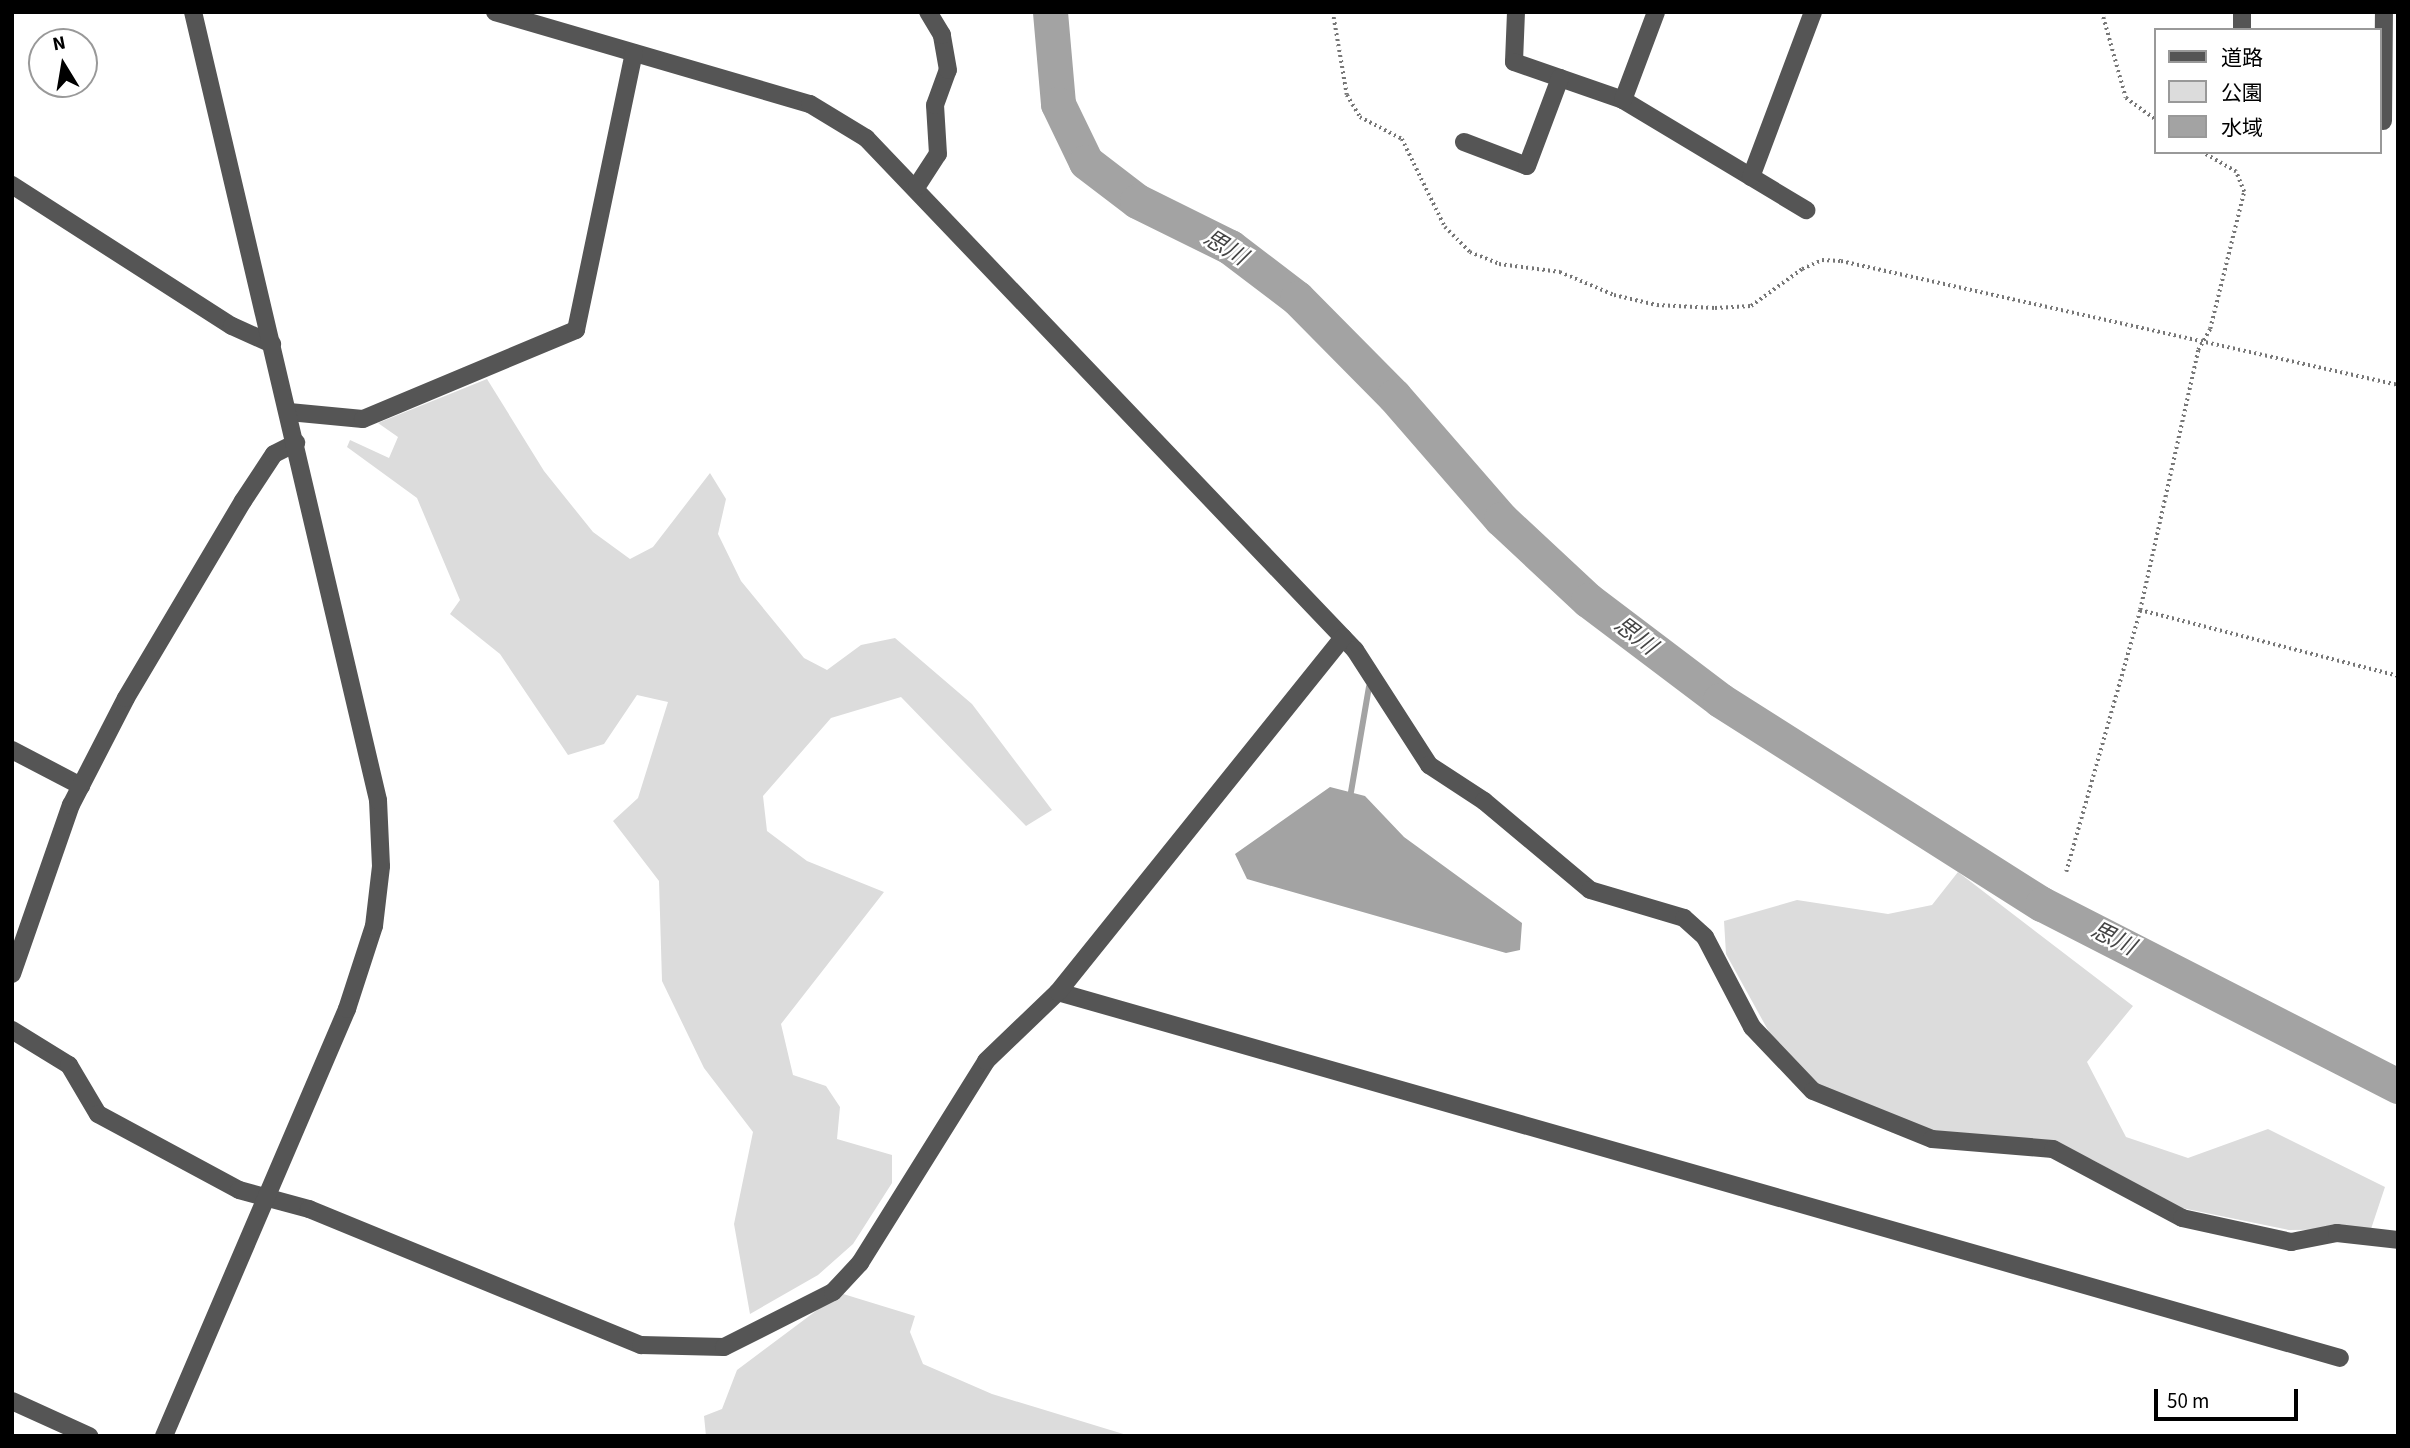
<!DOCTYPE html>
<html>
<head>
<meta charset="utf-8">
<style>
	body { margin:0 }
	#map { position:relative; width:2410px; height:1448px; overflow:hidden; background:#fff; font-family:"Source Sans 3","Noto Sans JP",sans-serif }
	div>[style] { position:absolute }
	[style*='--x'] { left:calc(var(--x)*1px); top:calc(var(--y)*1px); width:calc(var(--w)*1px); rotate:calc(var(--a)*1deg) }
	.green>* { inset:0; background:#dcdcdc }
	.water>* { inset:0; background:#a3a3a3 }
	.stream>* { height:6px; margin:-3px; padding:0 3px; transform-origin:3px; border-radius:3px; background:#a3a3a3 }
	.river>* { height:35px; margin:-17.5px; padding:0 17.5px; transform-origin:17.5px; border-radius:17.5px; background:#a3a3a3 }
	.path>* { height:3.5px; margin-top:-1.75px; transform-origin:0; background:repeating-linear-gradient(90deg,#777 0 2px,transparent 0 5.5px) }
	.minor>* { height:18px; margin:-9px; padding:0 9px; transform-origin:9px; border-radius:9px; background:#555 }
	span { translate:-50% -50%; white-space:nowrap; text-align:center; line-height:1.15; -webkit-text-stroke:5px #fff; paint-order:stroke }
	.water-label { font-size:23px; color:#444; font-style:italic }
	.frame { position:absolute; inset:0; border:14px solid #000; pointer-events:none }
	.legend { position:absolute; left:2154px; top:28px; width:228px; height:126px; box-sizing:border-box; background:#fff; border:2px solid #999; margin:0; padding:9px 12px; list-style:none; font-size:21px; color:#000 }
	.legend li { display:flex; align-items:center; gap:14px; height:35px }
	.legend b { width:35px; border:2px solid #999 }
	.north { position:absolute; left:28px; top:28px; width:70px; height:70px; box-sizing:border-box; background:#fff; border:2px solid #999; border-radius:50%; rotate:349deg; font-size:19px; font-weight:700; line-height:28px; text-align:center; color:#000 }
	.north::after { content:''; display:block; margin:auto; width:24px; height:32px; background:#000; clip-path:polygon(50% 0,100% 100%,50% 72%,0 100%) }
	.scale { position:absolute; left:2154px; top:1389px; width:144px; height:32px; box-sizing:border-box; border:4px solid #000; border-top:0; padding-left:9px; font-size:21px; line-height:24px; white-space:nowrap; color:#000; -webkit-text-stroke:5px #fff; paint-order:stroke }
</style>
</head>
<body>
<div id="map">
	<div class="green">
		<i style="clip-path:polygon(487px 379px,544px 471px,593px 532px,630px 559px,653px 547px,710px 473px,726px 499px,718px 534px,741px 581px,804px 658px,827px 670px,861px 645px,895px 638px,972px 704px,1052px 810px,1026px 826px,901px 697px,831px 718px,763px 796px,767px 831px,807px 861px,884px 892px,781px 1024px,793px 1075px,826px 1086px,840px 1107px,837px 1139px,892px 1155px,892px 1183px,853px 1244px,818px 1275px,750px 1314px,734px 1224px,753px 1132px,704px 1068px,662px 981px,659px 881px,613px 821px,638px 798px,668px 702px,637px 695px,604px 744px,568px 755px,500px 654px,450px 614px,460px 600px,417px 498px,347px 447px,350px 440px,389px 458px,398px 437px,378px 423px)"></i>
		<i style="clip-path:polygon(1958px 872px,2133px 1006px,2087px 1062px,2126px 1137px,2188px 1158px,2268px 1129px,2385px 1187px,2371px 1229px,2289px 1230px,2177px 1207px,2093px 1160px,2034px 1140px,1928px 1130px,1825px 1091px,1774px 1041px,1726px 954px,1724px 921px,1797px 900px,1888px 914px,1932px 905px)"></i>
		<i style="clip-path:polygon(840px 1293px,915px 1316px,910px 1332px,923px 1364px,992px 1394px,1130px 1436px,706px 1436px,704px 1416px,722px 1409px,737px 1370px)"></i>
	</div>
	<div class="water">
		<i style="clip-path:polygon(1330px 787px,1365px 796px,1404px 837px,1522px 923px,1520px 950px,1506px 953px,1247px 879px,1235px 854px)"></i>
	</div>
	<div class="stream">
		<i style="--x:1351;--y:792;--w:107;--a:-80.3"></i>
	</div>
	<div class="river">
		<i style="--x:1050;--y:12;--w:92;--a:85"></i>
		<i style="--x:1058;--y:104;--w:64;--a:64.2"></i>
		<i style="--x:1086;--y:162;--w:64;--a:37.4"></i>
		<i style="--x:1137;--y:201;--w:104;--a:26.3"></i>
		<i style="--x:1230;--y:247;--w:84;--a:37.3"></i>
		<i style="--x:1297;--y:298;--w:138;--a:45.3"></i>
		<i style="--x:1394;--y:396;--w:163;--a:49"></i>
		<i style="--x:1501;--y:519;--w:119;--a:43"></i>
		<i style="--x:1588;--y:600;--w:166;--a:37.1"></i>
		<i style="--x:1720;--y:700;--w:381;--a:32.4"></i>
		<i style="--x:2042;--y:904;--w:400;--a:27.1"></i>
	</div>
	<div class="path">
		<i style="--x:1333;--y:12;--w:84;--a:80.4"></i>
		<i style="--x:1347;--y:95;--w:26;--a:59"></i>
		<i style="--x:1360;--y:117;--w:47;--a:27.6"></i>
		<i style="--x:1402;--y:139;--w:98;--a:64"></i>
		<i style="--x:1445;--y:227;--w:35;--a:45"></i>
		<i style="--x:1470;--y:252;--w:31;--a:22"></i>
		<i style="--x:1499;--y:264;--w:62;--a:7.5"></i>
		<i style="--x:1560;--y:272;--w:59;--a:23.1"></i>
		<i style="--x:1614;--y:295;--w:44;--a:13.1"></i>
		<i style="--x:1657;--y:305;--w:58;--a:3"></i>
		<i style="--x:1715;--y:308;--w:36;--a:-3"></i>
		<i style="--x:1751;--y:306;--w:63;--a:-36"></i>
		<i style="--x:1802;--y:269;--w:22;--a:-24"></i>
		<i style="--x:1822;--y:260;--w:19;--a:3"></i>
		<i style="--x:1841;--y:261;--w:571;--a:12.55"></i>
		<i style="--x:2102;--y:12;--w:89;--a:74.4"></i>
		<i style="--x:2126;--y:98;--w:37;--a:36"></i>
		<i style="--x:2140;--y:610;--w:266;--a:14.3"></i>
		<i style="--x:2066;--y:872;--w:272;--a:-74.2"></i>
		<i style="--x:2140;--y:610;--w:266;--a:-77.4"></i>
		<i style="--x:2198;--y:350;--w:24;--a:-60"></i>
		<i style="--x:2210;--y:329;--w:141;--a:-76.1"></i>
		<i style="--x:2244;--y:192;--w:22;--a:-112"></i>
		<i style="--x:2236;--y:172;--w:39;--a:-150"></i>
	</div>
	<div class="minor">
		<i style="--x:495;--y:12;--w:328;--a:16.3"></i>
		<i style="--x:810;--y:104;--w:66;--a:31.3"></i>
		<i style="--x:866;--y:138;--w:708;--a:46.32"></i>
		<i style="--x:1355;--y:650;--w:137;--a:57.2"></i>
		<i style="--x:1429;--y:765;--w:66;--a:33.2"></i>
		<i style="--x:1484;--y:801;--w:138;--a:40"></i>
		<i style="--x:1590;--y:890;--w:98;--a:16.6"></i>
		<i style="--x:1684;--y:918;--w:28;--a:42"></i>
		<i style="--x:1705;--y:937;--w:102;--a:62.4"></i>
		<i style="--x:1752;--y:1027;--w:88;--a:46.4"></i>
		<i style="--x:1813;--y:1091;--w:128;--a:22"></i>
		<i style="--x:1932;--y:1139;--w:121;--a:4.7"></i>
		<i style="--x:2053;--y:1149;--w:146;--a:28.1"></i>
		<i style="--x:2182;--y:1218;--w:112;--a:12.4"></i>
		<i style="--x:2291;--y:1242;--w:47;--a:-11.1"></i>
		<i style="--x:2337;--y:1233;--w:61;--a:6.5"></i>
		<i style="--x:1516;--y:12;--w:50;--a:92.3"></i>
		<i style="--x:1514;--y:62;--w:115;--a:19.2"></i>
		<i style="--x:1623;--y:100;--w:214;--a:31"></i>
		<i style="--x:2242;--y:12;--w:18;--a:90"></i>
		<i style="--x:1623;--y:100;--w:94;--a:-69.4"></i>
		<i style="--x:2383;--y:121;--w:109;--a:-89.5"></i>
		<i style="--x:1464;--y:142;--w:67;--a:20.9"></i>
		<i style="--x:1527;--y:166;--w:94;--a:-69.4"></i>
		<i style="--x:1751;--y:177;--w:176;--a:-69.4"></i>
		<i style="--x:12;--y:185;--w:261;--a:32.7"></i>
		<i style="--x:232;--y:326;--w:44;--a:24.2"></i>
		<i style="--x:917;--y:186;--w:38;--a:-57"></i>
		<i style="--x:938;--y:154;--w:49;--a:-93.5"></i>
		<i style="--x:935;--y:105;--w:37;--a:-70"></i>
		<i style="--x:948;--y:70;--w:36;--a:-100"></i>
		<i style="--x:942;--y:35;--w:27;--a:-121"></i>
		<i style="--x:289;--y:412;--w:74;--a:5.4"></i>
		<i style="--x:363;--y:419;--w:231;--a:-22.7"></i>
		<i style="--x:576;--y:330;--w:283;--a:-78.2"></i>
		<i style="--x:12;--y:750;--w:78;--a:27.6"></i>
		<i style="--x:12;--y:974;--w:179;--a:-70.8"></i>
		<i style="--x:71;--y:805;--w:120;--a:-62.8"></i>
		<i style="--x:126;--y:698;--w:229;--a:-59.3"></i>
		<i style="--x:243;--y:501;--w:56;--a:-56.6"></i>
		<i style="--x:274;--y:454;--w:25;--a:-27"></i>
		<i style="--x:1058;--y:992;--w:1333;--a:15.93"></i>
		<i style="--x:12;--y:1030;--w:67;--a:31.6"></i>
		<i style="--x:69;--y:1065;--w:57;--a:59.4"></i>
		<i style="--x:98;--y:1114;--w:160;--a:28.3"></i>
		<i style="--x:239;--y:1190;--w:73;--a:15.2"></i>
		<i style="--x:309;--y:1209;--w:359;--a:22.3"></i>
		<i style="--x:641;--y:1345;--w:83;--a:1.4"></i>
		<i style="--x:724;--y:1347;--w:122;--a:-26.8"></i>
		<i style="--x:833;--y:1292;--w:40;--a:-47"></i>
		<i style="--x:860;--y:1263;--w:238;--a:-58"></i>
		<i style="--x:986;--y:1061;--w:100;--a:-43.8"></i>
		<i style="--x:1058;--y:992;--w:455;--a:-51.2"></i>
		<i style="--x:12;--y:1401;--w:85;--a:24.4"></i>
		<i style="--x:164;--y:1436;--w:465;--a:-66.8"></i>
		<i style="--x:347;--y:1009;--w:87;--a:-72"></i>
		<i style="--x:374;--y:926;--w:60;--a:-83.3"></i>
		<i style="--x:381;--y:866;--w:66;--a:-92.6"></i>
		<i style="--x:378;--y:800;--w:809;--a:-103.21"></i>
	</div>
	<div class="water-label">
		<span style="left:1225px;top:248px;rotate:31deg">思川</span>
		<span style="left:1635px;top:636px;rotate:37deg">思川</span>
		<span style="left:2113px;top:939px;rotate:26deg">思川</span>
	</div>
	<div class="frame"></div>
	<ul class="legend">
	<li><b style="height:9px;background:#555"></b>道路</li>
	<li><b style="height:19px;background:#dcdcdc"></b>公園</li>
	<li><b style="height:19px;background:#a3a3a3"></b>水域</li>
	</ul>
	<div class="north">N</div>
	<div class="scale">50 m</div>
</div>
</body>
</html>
